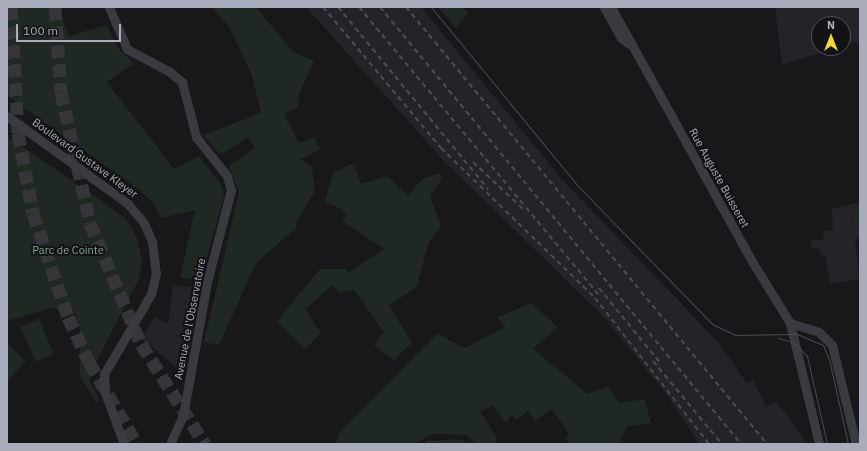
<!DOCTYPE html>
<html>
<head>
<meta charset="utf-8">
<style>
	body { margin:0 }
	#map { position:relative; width:867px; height:451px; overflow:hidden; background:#18171a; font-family:"IBM Plex Sans",sans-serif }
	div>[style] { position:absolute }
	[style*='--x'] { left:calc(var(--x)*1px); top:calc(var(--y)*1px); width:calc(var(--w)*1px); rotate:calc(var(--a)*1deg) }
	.built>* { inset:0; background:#242327 }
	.green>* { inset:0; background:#1f2822; transform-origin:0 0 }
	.motorway-tunnel>* { height:13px; margin-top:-6.5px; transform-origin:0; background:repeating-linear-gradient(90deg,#35353a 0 13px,transparent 0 19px) }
	.tertiary>* { height:9px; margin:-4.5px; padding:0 4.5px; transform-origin:4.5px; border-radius:4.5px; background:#3a3a41 }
	.tram>* { height:1px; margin:-0.5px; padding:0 0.5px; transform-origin:0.5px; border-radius:0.5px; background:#4b4c54 }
	.rail>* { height:2px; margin-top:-1px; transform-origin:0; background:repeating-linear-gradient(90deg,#4b4c54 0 5px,transparent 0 9px) }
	span { translate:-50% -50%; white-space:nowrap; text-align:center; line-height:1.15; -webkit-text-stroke:4px #131215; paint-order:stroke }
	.street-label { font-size:11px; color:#a9acba }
	.park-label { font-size:11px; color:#80a589 }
	.frame { position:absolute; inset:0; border:8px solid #a9acba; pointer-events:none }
	.north { position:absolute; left:811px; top:16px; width:40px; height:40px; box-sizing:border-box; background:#131215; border:1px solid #4f5057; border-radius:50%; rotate:0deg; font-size:11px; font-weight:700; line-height:16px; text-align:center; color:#a9acba }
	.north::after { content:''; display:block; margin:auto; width:14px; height:18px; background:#f5d634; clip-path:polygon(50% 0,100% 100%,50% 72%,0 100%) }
	.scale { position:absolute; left:16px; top:24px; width:105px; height:18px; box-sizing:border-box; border:2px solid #a9acba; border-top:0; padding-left:5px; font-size:12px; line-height:14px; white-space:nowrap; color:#a9acba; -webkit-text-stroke:3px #131215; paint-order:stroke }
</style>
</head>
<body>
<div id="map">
	<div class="built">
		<i style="clip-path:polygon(306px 7px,421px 7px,561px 178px,718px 342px,747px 383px,753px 380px,766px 406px,776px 401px,806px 441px,803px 444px,699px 444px,670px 399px,605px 318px,443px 160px)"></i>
		<i style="clip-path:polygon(775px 7px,860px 7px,860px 41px,843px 46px,843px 24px,819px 24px,819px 48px,836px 48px,782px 65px)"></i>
		<i style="clip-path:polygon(860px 202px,860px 237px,855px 240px,859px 279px,830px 284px,825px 255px,820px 255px,819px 248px,811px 249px,810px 241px,824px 239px,823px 232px,833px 230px,832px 209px)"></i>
		<i style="clip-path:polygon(173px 285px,200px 288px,187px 369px,176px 367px,141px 338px,155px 317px,168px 324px)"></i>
	</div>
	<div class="green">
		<i style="clip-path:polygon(7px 7px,58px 7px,69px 36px,107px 25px,117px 47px,134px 64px,107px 82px,174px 169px,199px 156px,222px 186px,224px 197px,200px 281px,180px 277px,195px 210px,161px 218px,152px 201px,137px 188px,7px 96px)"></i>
		<i style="clip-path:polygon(212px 7px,256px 7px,293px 52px,314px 61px,300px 92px,298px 107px,284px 114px,299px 143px,315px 137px,320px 150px,300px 159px,312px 167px,315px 191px,296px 222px,296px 228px,256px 263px,219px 345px,204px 342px,239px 192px,229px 166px,255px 148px,248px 137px,221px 155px,203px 135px,261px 113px,251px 73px,229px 27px)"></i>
		<i style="clip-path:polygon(438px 7px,462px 7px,468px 13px,456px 28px)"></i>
		<i style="clip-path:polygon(7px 136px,112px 208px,128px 221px,138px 240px,142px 260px,139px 279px,92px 370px,90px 381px,100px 402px,96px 402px,80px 376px,80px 330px,75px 313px,51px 308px,7px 321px)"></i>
		<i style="clip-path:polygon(350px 164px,355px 166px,361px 184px,387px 176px,408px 196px,422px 179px,440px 173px,442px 179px,430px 196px,441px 226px,429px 242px,416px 288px,389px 305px,412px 343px,394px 360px,374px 345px,384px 332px,354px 290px,339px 293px,333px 285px,305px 309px,321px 333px,305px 349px,277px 321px,320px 269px,345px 269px,348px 273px,384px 249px,342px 221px,346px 215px,341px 209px,325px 202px,333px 173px)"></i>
		<i style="clip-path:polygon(860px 205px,860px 225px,854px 226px,851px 210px)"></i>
		<i style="clip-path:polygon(531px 303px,558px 327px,533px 349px,588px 394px,608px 387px,620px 403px,645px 399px,651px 423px,627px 426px,619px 444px,569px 444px,566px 439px,569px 434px,552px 409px,535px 421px,528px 411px,517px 419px,511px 415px,507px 424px,493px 406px,480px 412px,497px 437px,495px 444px,476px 444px,466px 435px,433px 434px,414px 444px,336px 444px,339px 433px,434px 337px,438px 334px,465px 348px,505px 327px,497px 317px)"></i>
		<i style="left:39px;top:319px;width:38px;height:20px;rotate:67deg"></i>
		<i style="clip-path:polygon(7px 343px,26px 361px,7px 381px)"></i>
		<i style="clip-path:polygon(459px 439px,471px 444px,423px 444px,428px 441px)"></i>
	</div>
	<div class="motorway-tunnel">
		<i style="--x:11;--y:7;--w:126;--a:86.8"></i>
		<i style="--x:18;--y:133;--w:81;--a:79.4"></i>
		<i style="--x:33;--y:213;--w:110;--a:71.4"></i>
		<i style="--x:68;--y:317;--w:50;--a:65"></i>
		<i style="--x:89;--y:362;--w:95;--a:59.7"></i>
		<i style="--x:55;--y:7;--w:85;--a:86"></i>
		<i style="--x:61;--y:92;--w:134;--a:77.5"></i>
		<i style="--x:90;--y:223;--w:131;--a:67.1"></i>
		<i style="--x:141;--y:344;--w:119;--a:57.4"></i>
	</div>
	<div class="tertiary">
		<i style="--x:109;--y:7;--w:46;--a:66.8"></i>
		<i style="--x:127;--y:49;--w:49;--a:28.1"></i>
		<i style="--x:170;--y:72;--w:16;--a:40"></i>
		<i style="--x:182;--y:82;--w:57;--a:75.7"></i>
		<i style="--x:196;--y:137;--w:50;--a:51.5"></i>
		<i style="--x:227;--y:176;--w:15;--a:74"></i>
		<i style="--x:231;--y:190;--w:95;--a:104.6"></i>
		<i style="--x:207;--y:282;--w:135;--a:100.2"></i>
		<i style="--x:183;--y:415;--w:32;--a:114"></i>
		<i style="--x:604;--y:7;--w:35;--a:61"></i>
		<i style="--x:621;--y:38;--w:10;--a:37"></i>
		<i style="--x:611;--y:7;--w:293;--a:61"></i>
		<i style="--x:753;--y:263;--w:70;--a:58.3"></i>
		<i style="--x:790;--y:323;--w:124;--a:76.5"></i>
		<i style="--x:7;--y:116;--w:150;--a:36"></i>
		<i style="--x:128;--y:204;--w:25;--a:50"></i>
		<i style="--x:144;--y:223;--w:21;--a:67"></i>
		<i style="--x:152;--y:242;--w:31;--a:83"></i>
		<i style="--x:156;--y:273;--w:22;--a:103"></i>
		<i style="--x:151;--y:294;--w:93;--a:120.4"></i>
		<i style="--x:104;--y:374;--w:19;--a:87"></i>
		<i style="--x:105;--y:393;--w:54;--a:69.6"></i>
		<i style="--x:790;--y:323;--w:30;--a:17"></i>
		<i style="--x:819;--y:332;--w:18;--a:45"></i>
		<i style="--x:832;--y:345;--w:102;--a:76.4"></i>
	</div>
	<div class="tram">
		<i style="--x:431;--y:7;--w:233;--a:50.6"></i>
		<i style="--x:579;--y:187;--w:191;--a:45.8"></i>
		<i style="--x:712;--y:324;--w:26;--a:25"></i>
		<i style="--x:736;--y:335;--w:61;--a:-0.9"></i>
		<i style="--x:797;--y:334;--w:28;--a:23"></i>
		<i style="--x:823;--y:345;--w:15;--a:67"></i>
		<i style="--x:829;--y:359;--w:87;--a:77.4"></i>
		<i style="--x:778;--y:338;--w:16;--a:15"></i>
		<i style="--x:793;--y:342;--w:20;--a:45"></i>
		<i style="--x:807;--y:356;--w:90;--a:77.2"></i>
	</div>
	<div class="rail">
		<i style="--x:323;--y:7;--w:184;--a:50.1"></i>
		<i style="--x:441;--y:148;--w:215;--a:44.2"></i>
		<i style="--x:595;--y:298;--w:185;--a:52"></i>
		<i style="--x:338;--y:7;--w:236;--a:50.5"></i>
		<i style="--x:359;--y:7;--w:376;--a:50.2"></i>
		<i style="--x:380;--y:7;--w:567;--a:50.44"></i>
		<i style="--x:406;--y:7;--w:567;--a:50.44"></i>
		<i style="--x:473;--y:162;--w:70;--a:43.3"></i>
		<i style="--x:599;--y:288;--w:98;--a:50.8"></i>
		<i style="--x:653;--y:361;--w:108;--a:50.3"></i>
	</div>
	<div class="street-label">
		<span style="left:85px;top:158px;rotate:36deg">Boulevard Gustave Kleyer</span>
		<span style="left:719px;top:178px;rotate:61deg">Rue Auguste Buisseret</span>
		<span style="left:190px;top:319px;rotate:-79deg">Avenue de l'Observatoire</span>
	</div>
	<div class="park-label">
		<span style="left:68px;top:250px">Parc de Cointe</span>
	</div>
	<div class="frame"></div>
	<div class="north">N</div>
	<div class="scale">100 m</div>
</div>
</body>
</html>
